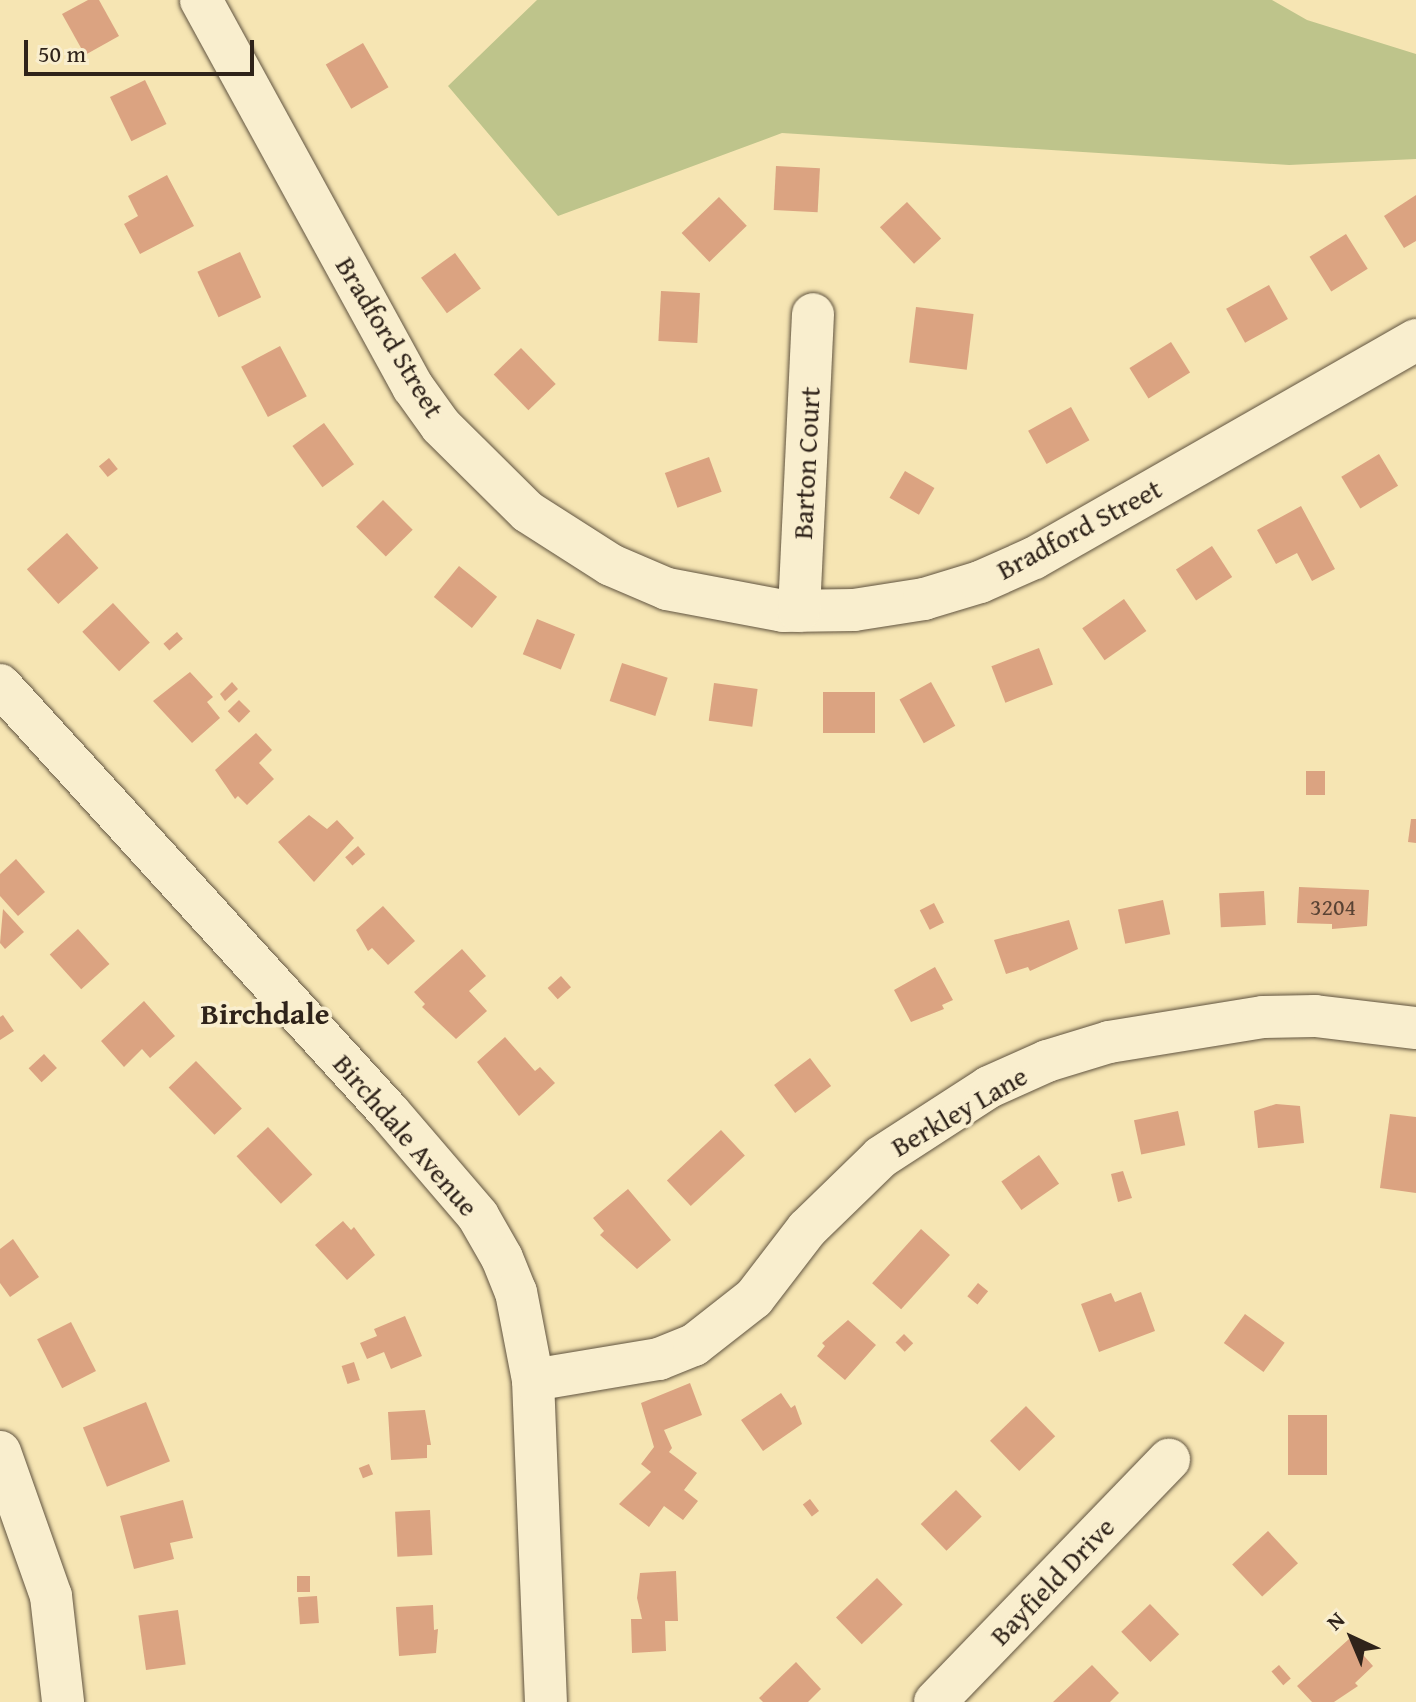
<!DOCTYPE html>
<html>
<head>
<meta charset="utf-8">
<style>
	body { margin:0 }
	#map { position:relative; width:1416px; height:1702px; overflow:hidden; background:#f6e5b3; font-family:"Gentium Book Plus",serif }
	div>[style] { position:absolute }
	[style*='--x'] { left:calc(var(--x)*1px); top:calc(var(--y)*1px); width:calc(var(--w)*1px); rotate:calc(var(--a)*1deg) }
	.green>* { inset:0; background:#bec48b }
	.building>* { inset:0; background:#dba381; transform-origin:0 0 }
	.roads { filter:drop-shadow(0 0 2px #615440) drop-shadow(0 0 2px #615440) }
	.minor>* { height:42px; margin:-21px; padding:0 21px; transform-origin:21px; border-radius:21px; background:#f9eece }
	span { translate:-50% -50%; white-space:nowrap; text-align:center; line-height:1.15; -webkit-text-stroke:7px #f9eece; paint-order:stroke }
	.number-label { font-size:24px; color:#5a4334 }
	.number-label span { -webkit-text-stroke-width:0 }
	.street-label { font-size:28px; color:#2f231a }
	.neighbourhood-label { font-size:30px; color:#2f231a; font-weight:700 }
	.north { position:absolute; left:1312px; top:1598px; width:80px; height:80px; -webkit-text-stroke:6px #f9eece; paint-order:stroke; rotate:316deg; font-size:22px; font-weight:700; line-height:32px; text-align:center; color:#2f231a }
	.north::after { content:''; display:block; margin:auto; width:28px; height:36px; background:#2f231a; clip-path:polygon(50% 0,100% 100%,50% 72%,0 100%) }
	.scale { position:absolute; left:24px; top:40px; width:230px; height:36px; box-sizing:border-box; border:4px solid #2f231a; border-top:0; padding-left:10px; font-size:24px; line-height:28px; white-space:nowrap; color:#2f231a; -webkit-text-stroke:6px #f9eece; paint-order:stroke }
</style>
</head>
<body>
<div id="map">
	<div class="green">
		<i style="clip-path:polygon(537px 0,1272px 0,1307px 20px,1416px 54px,1416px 159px,1289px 165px,782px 133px,558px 216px,448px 86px)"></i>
	</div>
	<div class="building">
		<i style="clip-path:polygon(88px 0,99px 0,119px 36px,85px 55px,62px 14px)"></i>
		<i style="left:363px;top:43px;width:51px;height:43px;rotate:60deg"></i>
		<i style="left:145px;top:80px;width:49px;height:39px;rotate:64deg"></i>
		<i style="left:776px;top:166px;width:44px;height:44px;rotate:3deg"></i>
		<i style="clip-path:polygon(167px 175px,194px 226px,140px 254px,124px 224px,138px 216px,128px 196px)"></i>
		<i style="clip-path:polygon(1416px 195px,1416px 241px,1404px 248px,1384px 216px)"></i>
		<i style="left:719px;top:197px;width:40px;height:52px;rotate:46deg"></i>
		<i style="left:907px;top:202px;width:50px;height:37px;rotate:47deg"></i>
		<i style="left:1346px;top:234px;width:41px;height:43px;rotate:58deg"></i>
		<i style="left:240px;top:252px;width:50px;height:47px;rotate:65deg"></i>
		<i style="left:455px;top:253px;width:44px;height:42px;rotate:54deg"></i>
		<i style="left:1269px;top:285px;width:39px;height:49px;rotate:61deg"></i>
		<i style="left:661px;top:291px;width:39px;height:50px;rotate:3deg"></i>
		<i style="left:916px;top:307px;width:58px;height:56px;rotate:7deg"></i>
		<i style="left:1171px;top:342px;width:36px;height:49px;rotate:58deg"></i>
		<i style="left:280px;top:346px;width:57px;height:44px;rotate:62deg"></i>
		<i style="left:521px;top:348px;width:50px;height:38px;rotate:46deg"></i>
		<i style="left:1071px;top:407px;width:38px;height:49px;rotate:61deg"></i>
		<i style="left:324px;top:423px;width:51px;height:39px;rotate:54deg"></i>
		<i style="left:1379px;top:454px;width:37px;height:44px;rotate:59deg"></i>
		<i style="left:709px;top:457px;width:37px;height:47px;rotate:70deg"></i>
		<i style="left:109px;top:458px;width:14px;height:13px;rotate:51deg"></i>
		<i style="left:905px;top:471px;width:34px;height:31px;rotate:30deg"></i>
		<i style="left:383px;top:500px;width:42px;height:38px;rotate:45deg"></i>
		<i style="clip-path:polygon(1301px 506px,1335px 569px,1312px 581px,1297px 553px,1276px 564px,1257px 530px)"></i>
		<i style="left:67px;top:533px;width:47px;height:54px;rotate:48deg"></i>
		<i style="left:1212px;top:546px;width:37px;height:43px;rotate:57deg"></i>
		<i style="left:459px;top:566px;width:49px;height:40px;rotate:39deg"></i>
		<i style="left:1124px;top:599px;width:39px;height:51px;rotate:55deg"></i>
		<i style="left:113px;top:603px;width:54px;height:42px;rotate:47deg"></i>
		<i style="left:537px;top:619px;width:41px;height:38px;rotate:22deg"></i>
		<i style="left:177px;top:632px;width:9px;height:18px;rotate:49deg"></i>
		<i style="left:1039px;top:648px;width:39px;height:51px;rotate:69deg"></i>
		<i style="left:622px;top:663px;width:48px;height:40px;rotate:18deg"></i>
		<i style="clip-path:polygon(190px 672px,213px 697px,207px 702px,220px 718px,192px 743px,153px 701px)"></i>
		<i style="clip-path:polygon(232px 682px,238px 689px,225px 701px,220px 694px)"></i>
		<i style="left:931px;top:682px;width:50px;height:36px;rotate:61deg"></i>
		<i style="left:714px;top:683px;width:44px;height:38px;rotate:8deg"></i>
		<i style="left:823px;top:692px;width:52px;height:41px"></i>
		<i style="left:239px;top:700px;width:16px;height:16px;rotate:45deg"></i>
		<i style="clip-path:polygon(256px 733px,272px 750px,259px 763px,274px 779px,247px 805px,238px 796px,235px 799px,215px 770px)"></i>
		<i style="left:1306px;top:771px;width:19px;height:24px"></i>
		<i style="clip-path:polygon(309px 815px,327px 829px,337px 820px,354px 838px,314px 882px,278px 842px)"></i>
		<i style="clip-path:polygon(1411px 819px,1416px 819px,1416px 843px,1408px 842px)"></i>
		<i style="left:358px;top:846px;width:11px;height:17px;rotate:49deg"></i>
		<i style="clip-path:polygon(16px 859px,45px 892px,18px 916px,0 896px,0 874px)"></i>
		<i style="clip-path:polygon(1299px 887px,1369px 890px,1367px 926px,1332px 929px,1332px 924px,1297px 923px)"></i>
		<i style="left:1264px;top:891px;width:34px;height:45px;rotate:87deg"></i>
		<i style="left:1163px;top:900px;width:35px;height:46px;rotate:78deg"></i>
		<i style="left:934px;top:903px;width:22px;height:16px;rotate:63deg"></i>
		<i style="clip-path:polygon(383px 906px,415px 941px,388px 965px,372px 948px,368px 951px,356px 930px)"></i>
		<i style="clip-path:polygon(3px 909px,24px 932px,5px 949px,0 943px)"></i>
		<i style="clip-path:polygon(1069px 920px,1078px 949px,1030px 971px,1028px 967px,1006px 974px,994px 940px)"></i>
		<i style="left:78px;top:929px;width:47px;height:38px;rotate:48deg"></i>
		<i style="clip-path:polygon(462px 949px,486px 976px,469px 991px,487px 1011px,456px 1039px,422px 1007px,425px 1004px,414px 992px)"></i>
		<i style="clip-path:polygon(935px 967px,953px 1000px,942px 1005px,944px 1009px,911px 1022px,894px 990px)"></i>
		<i style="left:561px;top:976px;width:15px;height:18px;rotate:48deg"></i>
		<i style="clip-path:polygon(144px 1001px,175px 1036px,150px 1058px,142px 1049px,124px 1067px,101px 1041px)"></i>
		<i style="clip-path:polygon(3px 1015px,14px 1031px,0 1040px,0 1017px)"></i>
		<i style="clip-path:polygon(505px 1037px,535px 1071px,540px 1067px,555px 1083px,519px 1116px,477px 1062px)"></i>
		<i style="left:44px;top:1054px;width:19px;height:21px;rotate:47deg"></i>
		<i style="left:810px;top:1058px;width:35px;height:45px;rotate:53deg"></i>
		<i style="left:196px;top:1061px;width:66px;height:38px;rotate:46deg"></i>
		<i style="clip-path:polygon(1276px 1104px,1300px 1106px,1304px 1143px,1258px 1148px,1254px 1111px)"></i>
		<i style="left:1178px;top:1111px;width:35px;height:45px;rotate:78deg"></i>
		<i style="clip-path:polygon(1390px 1114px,1416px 1117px,1416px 1193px,1380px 1188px)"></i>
		<i style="left:268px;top:1127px;width:65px;height:43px;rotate:47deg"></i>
		<i style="left:721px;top:1130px;width:35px;height:74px;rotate:47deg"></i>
		<i style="left:1039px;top:1155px;width:35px;height:46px;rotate:55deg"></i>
		<i style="clip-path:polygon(1123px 1171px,1132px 1198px,1118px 1202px,1111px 1174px)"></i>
		<i style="clip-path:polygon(628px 1189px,671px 1240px,637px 1269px,600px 1235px,604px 1231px,593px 1218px)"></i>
		<i style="clip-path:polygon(343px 1221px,351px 1230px,354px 1227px,375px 1255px,347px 1280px,315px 1245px)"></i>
		<i style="left:921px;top:1229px;width:39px;height:73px;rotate:42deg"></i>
		<i style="clip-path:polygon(13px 1239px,39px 1277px,10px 1297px,0 1283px,0 1249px)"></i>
		<i style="left:978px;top:1283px;width:13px;height:17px;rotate:39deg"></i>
		<i style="clip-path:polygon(1141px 1292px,1155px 1331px,1099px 1352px,1081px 1304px,1111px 1293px,1115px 1302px)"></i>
		<i style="left:1245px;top:1314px;width:49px;height:36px;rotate:36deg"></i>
		<i style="clip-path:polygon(405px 1316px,422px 1356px,391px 1369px,384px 1352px,367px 1359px,360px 1343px,377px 1336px,374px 1329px)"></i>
		<i style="clip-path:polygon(848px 1320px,876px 1345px,845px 1380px,817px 1356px,825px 1346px,822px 1343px)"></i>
		<i style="left:71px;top:1322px;width:55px;height:38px;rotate:63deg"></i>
		<i style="left:904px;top:1334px;width:13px;height:12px;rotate:45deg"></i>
		<i style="left:354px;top:1362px;width:19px;height:13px;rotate:72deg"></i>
		<i style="clip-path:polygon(690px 1383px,702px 1415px,664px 1430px,672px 1448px,669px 1452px,697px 1473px,684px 1490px,698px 1501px,683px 1520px,664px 1506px,649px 1527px,619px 1504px,651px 1472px,641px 1464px,654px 1447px,641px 1403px)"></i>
		<i style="clip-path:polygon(781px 1393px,791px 1408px,795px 1405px,802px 1424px,763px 1451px,741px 1420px)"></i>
		<i style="left:146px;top:1402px;width:64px;height:68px;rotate:68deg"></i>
		<i style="left:1026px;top:1406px;width:42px;height:50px;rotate:46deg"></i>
		<i style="clip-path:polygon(425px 1410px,431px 1445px,427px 1445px,427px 1458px,391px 1460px,388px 1412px)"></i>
		<i style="left:1288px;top:1415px;width:39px;height:60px"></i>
		<i style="left:369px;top:1464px;width:11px;height:11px;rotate:68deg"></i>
		<i style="left:956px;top:1490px;width:37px;height:49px;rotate:46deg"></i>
		<i style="left:810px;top:1499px;width:15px;height:9px;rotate:53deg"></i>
		<i style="clip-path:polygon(183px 1500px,193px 1538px,170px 1543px,174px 1559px,134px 1569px,120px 1516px)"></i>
		<i style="left:430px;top:1510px;width:45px;height:35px;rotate:87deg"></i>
		<i style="left:1268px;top:1531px;width:44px;height:49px;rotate:47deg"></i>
		<i style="clip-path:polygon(676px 1571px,678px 1621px,665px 1621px,666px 1651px,632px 1653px,631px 1619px,642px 1619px,637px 1598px,640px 1573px)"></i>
		<i style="left:297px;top:1576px;width:13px;height:16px"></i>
		<i style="left:877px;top:1578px;width:37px;height:57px;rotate:46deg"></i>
		<i style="left:317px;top:1596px;width:27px;height:19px;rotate:86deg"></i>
		<i style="left:1150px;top:1604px;width:42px;height:40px;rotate:46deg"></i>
		<i style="clip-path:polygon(433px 1605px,434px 1630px,438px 1629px,436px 1653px,399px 1656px,396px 1607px)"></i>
		<i style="left:178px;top:1610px;width:55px;height:40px;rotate:82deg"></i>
		<i style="clip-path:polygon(1349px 1639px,1373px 1666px,1355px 1683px,1358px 1686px,1334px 1702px,1312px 1702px,1297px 1686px)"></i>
		<i style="clip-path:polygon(796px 1662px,821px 1689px,808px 1702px,763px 1702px,759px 1698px)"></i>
		<i style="clip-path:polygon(1092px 1665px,1119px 1693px,1110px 1702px,1053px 1702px)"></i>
		<i style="left:1279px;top:1665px;width:18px;height:10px;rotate:49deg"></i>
	</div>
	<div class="roads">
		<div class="minor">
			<i style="--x:201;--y:0;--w:441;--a:61.3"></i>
			<i style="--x:413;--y:387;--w:48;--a:54.3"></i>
			<i style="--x:441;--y:426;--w:122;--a:44.7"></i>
			<i style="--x:528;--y:512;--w:98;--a:32.6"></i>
			<i style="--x:611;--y:565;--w:61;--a:23.2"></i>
			<i style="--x:667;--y:589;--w:118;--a:10.7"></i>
			<i style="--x:783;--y:611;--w:71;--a:-0.8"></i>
			<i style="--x:854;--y:610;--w:71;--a:-8.9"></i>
			<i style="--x:924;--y:599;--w:59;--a:-16.9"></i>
			<i style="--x:980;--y:582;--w:59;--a:-24"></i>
			<i style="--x:1034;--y:558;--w:440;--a:-29.7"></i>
			<i style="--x:799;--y:611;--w:297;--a:-87.3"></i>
			<i style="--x:0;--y:685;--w:578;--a:47.67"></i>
			<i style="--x:389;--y:1112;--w:137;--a:49.4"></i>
			<i style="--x:478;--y:1216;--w:48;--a:60.3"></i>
			<i style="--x:502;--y:1258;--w:37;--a:68"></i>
			<i style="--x:516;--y:1292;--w:90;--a:79.1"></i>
			<i style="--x:533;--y:1380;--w:322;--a:87.7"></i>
			<i style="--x:533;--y:1380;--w:128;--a:-9.5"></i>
			<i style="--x:659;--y:1359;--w:38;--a:-22"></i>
			<i style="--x:694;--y:1345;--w:76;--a:-38.1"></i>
			<i style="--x:754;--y:1298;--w:87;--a:-52.5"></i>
			<i style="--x:807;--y:1229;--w:103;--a:-44.2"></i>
			<i style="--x:881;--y:1157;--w:129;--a:-32.9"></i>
			<i style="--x:989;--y:1087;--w:64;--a:-24.1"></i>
			<i style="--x:1047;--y:1061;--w:65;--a:-17"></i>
			<i style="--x:1109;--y:1042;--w:156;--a:-9.2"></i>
			<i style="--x:1263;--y:1017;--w:52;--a:-1.1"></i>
			<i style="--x:1315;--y:1016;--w:102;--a:6.8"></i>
			<i style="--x:0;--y:1452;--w:153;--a:70.5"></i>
			<i style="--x:51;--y:1596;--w:107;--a:83.5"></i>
			<i style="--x:935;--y:1702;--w:337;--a:-46"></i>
		</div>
	</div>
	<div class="number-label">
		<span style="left:1333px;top:907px">3204</span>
	</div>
	<div class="street-label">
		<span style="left:390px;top:337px;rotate:59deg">Bradford Street</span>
		<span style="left:806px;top:463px;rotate:-87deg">Barton Court</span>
		<span style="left:1079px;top:529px;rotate:-28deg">Bradford Street</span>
		<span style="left:959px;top:1111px;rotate:-30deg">Berkley Lane</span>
		<span style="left:406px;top:1135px;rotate:49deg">Birchdale Avenue</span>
		<span style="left:1052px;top:1581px;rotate:-46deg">Bayfield Drive</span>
	</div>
	<div class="neighbourhood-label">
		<span style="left:265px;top:1013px">Birchdale</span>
	</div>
	<div class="north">N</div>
	<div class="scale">50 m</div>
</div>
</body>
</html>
